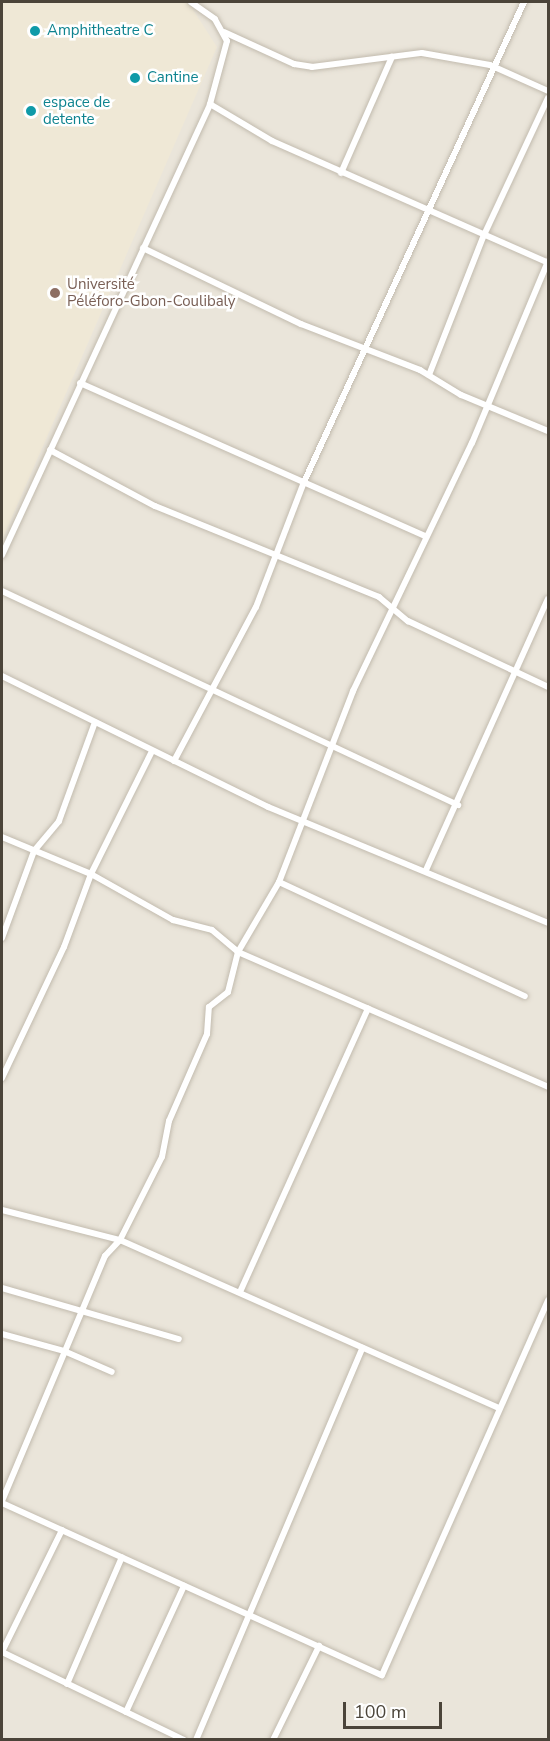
<!DOCTYPE html>
<html>
<head>
<meta charset="utf-8">
<style>
	body { margin:0 }
	#map { position:relative; width:550px; height:1741px; overflow:hidden; background:#f6f3ec; font-family:"Nunito Sans",sans-serif }
	div>[style] { position:absolute }
	[style*='--x'] { left:calc(var(--x)*1px); top:calc(var(--y)*1px); width:calc(var(--w)*1px); rotate:calc(var(--a)*1deg) }
	.residential>* { inset:0; background:#eae5da; transform-origin:0 0 }
	.education>* { inset:0; background:#efe8d6 }
	.roads { filter:drop-shadow(0 0 2px #c2bbae) drop-shadow(0 0 2px #c2bbae) }
	.street>* { height:6px; margin:-3px; padding:0 3px; transform-origin:3px; border-radius:3px; background:#fff }
	.dots>* { width:16px; height:16px; translate:-50% -50%; box-sizing:border-box; border:3px solid #fff; border-radius:50% }
	span { translate:-50% -50%; white-space:nowrap; text-align:center; line-height:1.15; -webkit-text-stroke:5px #fff; paint-order:stroke }
	.culture-label { font-size:15px; color:#0d838f }
	.left { translate:0 -50%; text-align:left }
	.education-label { font-size:15px; color:#785e54 }
	.frame { position:absolute; inset:0; border:3px solid #4b4439; pointer-events:none }
	.scale { position:absolute; left:343px; top:1702px; width:99px; height:27px; box-sizing:border-box; border:3px solid #4b4439; border-top:0; padding-left:8px; font-size:18px; line-height:21px; white-space:nowrap; color:#4b4439; -webkit-text-stroke:4px #fff; paint-order:stroke }
</style>
</head>
<body>
<div id="map">
	<div class="residential">
		<i style="left:2px;top:2px;width:546px;height:1737px"></i>
	</div>
	<div class="education">
		<i style="clip-path:polygon(2px 2px,188px 2px,217px 47px,2px 540px)"></i>
	</div>
	<div class="roads">
		<div class="street">
			<i style="--x:224;--y:32;--w:77;--a:24.6"></i>
			<i style="--x:294;--y:64;--w:18;--a:9"></i>
			<i style="--x:312;--y:67;--w:111;--a:-7.3"></i>
			<i style="--x:422;--y:53;--w:69;--a:10"></i>
			<i style="--x:490;--y:65;--w:64;--a:24.1"></i>
			<i style="--x:210;--y:104;--w:72;--a:30.8"></i>
			<i style="--x:272;--y:141;--w:302;--a:23.8"></i>
			<i style="--x:341;--y:173;--w:127;--a:-66.3"></i>
			<i style="--x:143;--y:248;--w:175;--a:25.7"></i>
			<i style="--x:301;--y:324;--w:128;--a:21.1"></i>
			<i style="--x:420;--y:370;--w:48;--a:31.4"></i>
			<i style="--x:461;--y:395;--w:94;--a:22.5"></i>
			<i style="--x:429;--y:375;--w:150;--a:-68.6"></i>
			<i style="--x:484;--y:235;--w:151;--a:-65"></i>
			<i style="--x:80;--y:383;--w:378;--a:23.9"></i>
			<i style="--x:50;--y:450;--w:119;--a:28.1"></i>
			<i style="--x:155;--y:506;--w:242;--a:22.1"></i>
			<i style="--x:379;--y:597;--w:38;--a:40"></i>
			<i style="--x:408;--y:621;--w:155;--a:25.2"></i>
			<i style="--x:2;--y:555;--w:497;--a:-65.2"></i>
			<i style="--x:210;--y:104;--w:65;--a:-74.9"></i>
			<i style="--x:227;--y:41;--w:25;--a:-119"></i>
			<i style="--x:215;--y:19;--w:29;--a:-145"></i>
			<i style="--x:2;--y:591;--w:504;--a:25.14"></i>
			<i style="--x:2;--y:676;--w:297;--a:26.2"></i>
			<i style="--x:268;--y:807;--w:303;--a:22.5"></i>
			<i style="--x:174;--y:761;--w:174;--a:-62"></i>
			<i style="--x:256;--y:607;--w:134;--a:-69"></i>
			<i style="--x:304;--y:482;--w:528;--a:-65.38"></i>
			<i style="--x:2;--y:837;--w:96;--a:22.6"></i>
			<i style="--x:91;--y:874;--w:94;--a:29.3"></i>
			<i style="--x:173;--y:920;--w:40;--a:14.4"></i>
			<i style="--x:212;--y:930;--w:34;--a:40"></i>
			<i style="--x:238;--y:952;--w:338;--a:23.5"></i>
			<i style="--x:426;--y:870;--w:297;--a:-65.8"></i>
			<i style="--x:279;--y:882;--w:271;--a:24.9"></i>
			<i style="--x:2;--y:938;--w:93;--a:-69.8"></i>
			<i style="--x:34;--y:851;--w:39;--a:-50"></i>
			<i style="--x:59;--y:821;--w:105;--a:-70"></i>
			<i style="--x:2;--y:1078;--w:145;--a:-64.7"></i>
			<i style="--x:64;--y:947;--w:78;--a:-69.7"></i>
			<i style="--x:91;--y:874;--w:137;--a:-63.6"></i>
			<i style="--x:2;--y:1210;--w:122;--a:14.3"></i>
			<i style="--x:120;--y:1240;--w:415;--a:23.9"></i>
			<i style="--x:2;--y:1288;--w:184;--a:16.1"></i>
			<i style="--x:240;--y:1292;--w:311;--a:-65.7"></i>
			<i style="--x:2;--y:1334;--w:64;--a:15.3"></i>
			<i style="--x:64;--y:1351;--w:52;--a:23.6"></i>
			<i style="--x:2;--y:1501;--w:266;--a:-67.2"></i>
			<i style="--x:105;--y:1256;--w:22;--a:-47"></i>
			<i style="--x:120;--y:1240;--w:93;--a:-63.2"></i>
			<i style="--x:162;--y:1157;--w:37;--a:-79"></i>
			<i style="--x:169;--y:1121;--w:95;--a:-66.4"></i>
			<i style="--x:207;--y:1034;--w:27;--a:-86"></i>
			<i style="--x:209;--y:1007;--w:24;--a:-38"></i>
			<i style="--x:228;--y:992;--w:41;--a:-76"></i>
			<i style="--x:238;--y:952;--w:81;--a:-59.6"></i>
			<i style="--x:279;--y:882;--w:205;--a:-68.8"></i>
			<i style="--x:353;--y:691;--w:275;--a:-64.4"></i>
			<i style="--x:472;--y:443;--w:197;--a:-67.3"></i>
			<i style="--x:2;--y:1503;--w:417;--a:24.4"></i>
			<i style="--x:382;--y:1675;--w:410;--a:-66.1"></i>
			<i style="--x:62;--y:1530;--w:136;--a:116.2"></i>
			<i style="--x:2;--y:1652;--w:202;--a:25.8"></i>
			<i style="--x:67;--y:1684;--w:138;--a:-66.6"></i>
			<i style="--x:126;--y:1712;--w:139;--a:-65.3"></i>
			<i style="--x:196;--y:1740;--w:426;--a:-67"></i>
			<i style="--x:273;--y:1740;--w:105;--a:-63.9"></i>
		</div>
	</div>
	<div class="dots">
		<i style="left:35px;top:31px;background:#0f9aa8"></i>
		<i style="left:135px;top:78px;background:#0f9aa8"></i>
		<i style="left:31px;top:111px;background:#0f9aa8"></i>
		<i style="left:55px;top:293px;background:#8d6e63"></i>
	</div>
	<div class="culture-label">
		<span class="left" style="left:47px;top:31px">Amphitheatre C</span>
		<span class="left" style="left:147px;top:78px">Cantine</span>
		<span class="left" style="left:43px;top:111px">espace de<br>detente</span>
	</div>
	<div class="education-label">
		<span class="left" style="left:67px;top:293px">Université<br>Péléforo-Gbon-Coulibaly</span>
	</div>
	<div class="frame"></div>
	<div class="scale">100 m</div>
</div>
</body>
</html>
